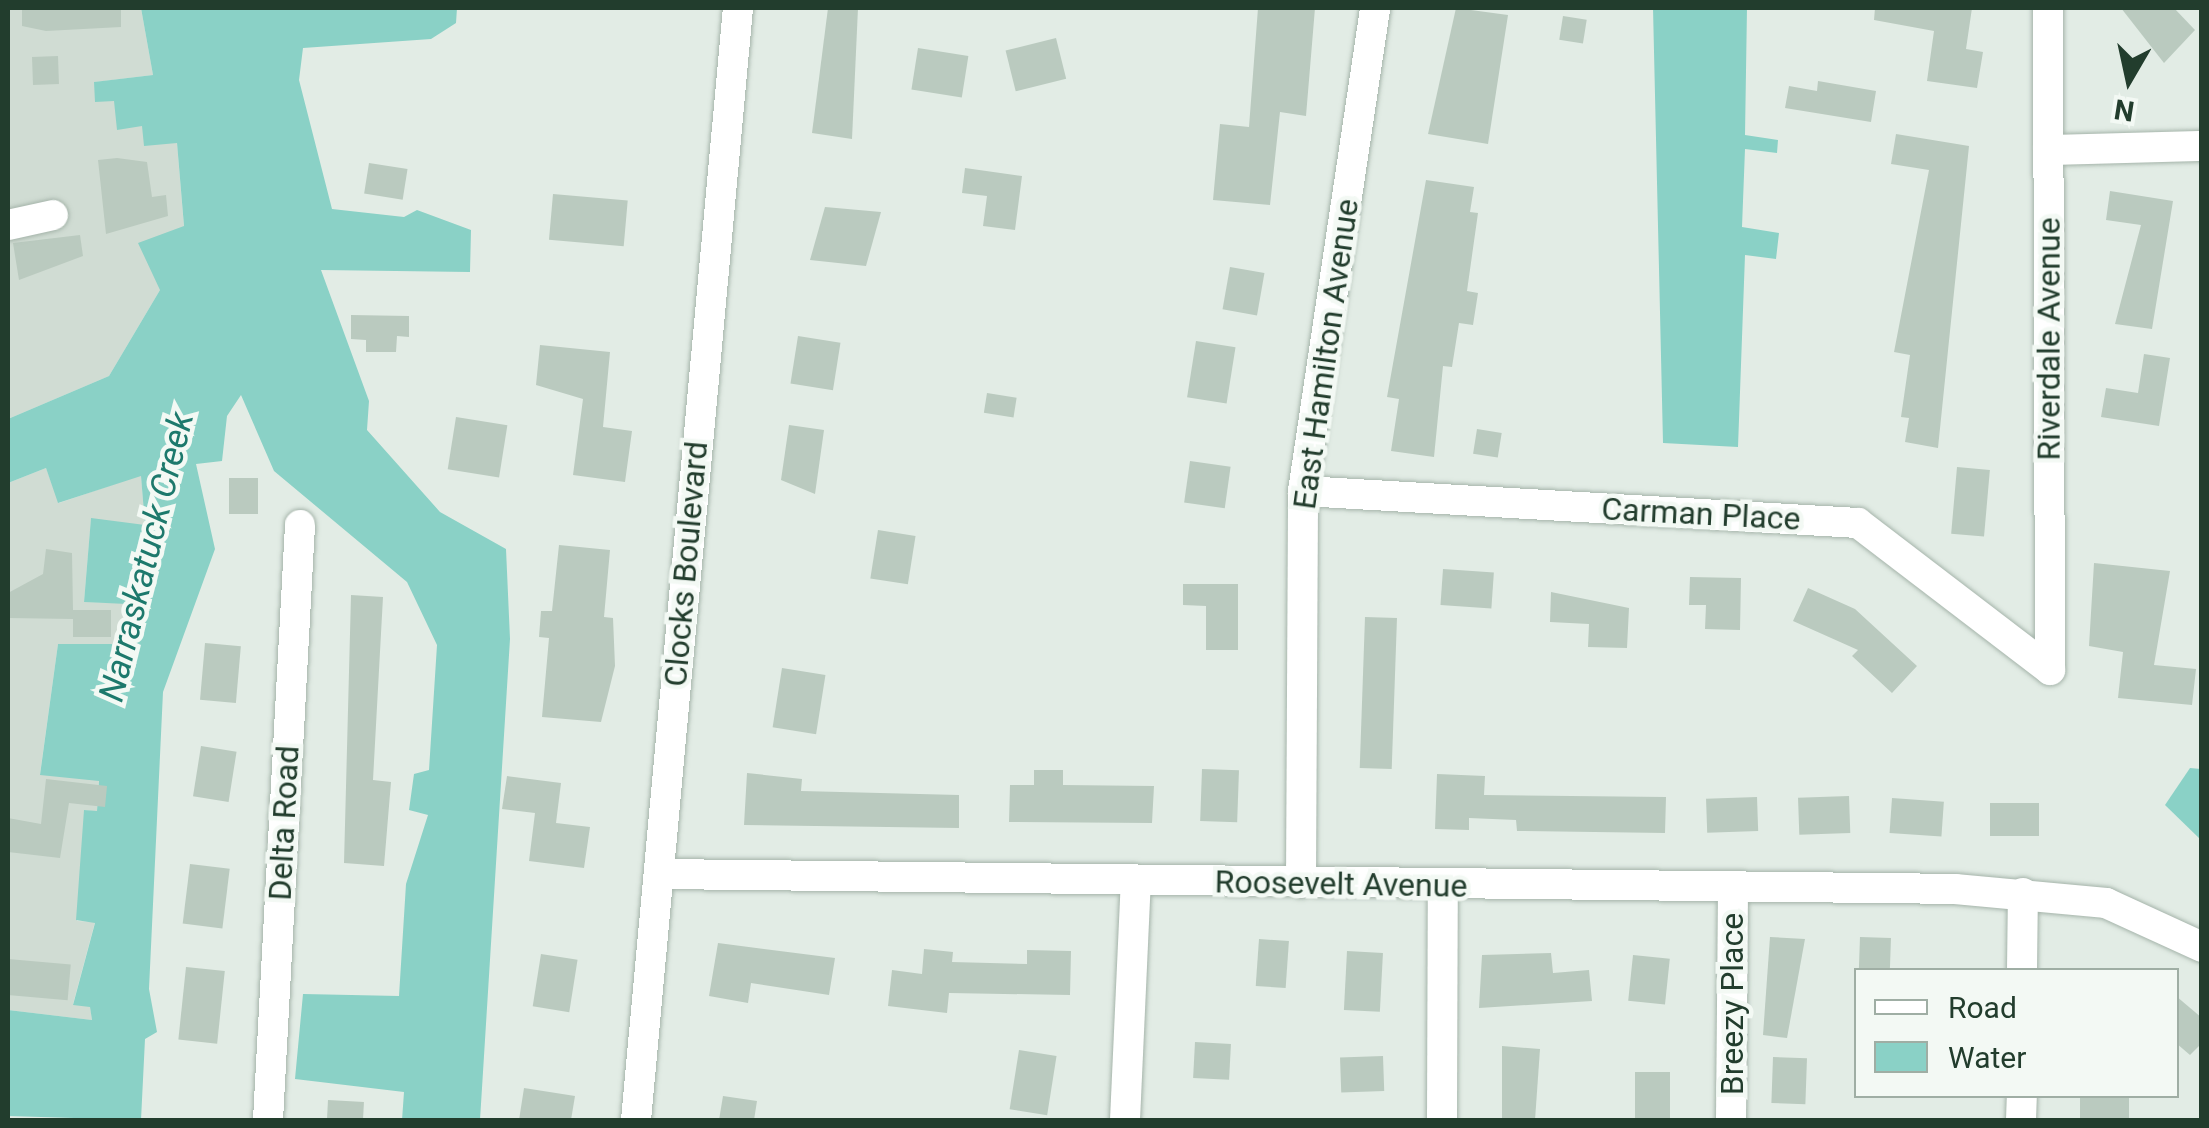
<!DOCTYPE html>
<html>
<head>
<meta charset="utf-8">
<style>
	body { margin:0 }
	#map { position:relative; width:2209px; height:1128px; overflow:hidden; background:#e2ece5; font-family:Roboto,sans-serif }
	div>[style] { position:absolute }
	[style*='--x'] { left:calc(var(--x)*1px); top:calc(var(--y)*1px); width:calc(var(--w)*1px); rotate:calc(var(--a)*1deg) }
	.built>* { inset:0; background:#d0dcd3 }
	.water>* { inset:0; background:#8ad1c6 }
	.building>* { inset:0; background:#bacabf; transform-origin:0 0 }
	.roads { filter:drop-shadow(0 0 2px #a5b4aa) drop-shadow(0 0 2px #a5b4aa) }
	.minor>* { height:30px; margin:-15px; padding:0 15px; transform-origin:15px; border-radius:15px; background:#fff }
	span { translate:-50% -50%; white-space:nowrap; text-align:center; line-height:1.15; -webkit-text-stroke:9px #f3f9f4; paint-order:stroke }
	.street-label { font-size:32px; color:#223d2d }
	.water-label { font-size:35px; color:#1d796c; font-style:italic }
	.frame { position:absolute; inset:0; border:10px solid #223d2d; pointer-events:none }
	.legend { position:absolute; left:1854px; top:968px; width:325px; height:130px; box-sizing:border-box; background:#f3f9f4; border:2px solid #9faea4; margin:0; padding:12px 18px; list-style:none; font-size:30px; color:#223d2d }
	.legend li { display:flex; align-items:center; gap:20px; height:50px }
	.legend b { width:50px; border:2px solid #9faea4 }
	.north { position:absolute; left:2079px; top:30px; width:100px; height:100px; -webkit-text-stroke:8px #f3f9f4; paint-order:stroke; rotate:189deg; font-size:28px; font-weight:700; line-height:40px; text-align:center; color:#223d2d }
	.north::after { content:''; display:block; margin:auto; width:35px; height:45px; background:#223d2d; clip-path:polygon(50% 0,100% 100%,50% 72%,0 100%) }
</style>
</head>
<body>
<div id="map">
	<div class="built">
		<i style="clip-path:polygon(8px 8px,141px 8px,153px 75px,95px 82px,95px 101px,114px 101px,177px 143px,184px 227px,160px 290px,109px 376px,8px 419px)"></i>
		<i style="clip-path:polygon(46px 468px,59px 503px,141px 475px,145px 526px,91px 519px,84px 602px,127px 603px,123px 644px,58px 644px,40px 774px,99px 780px,97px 812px,85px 810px,77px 921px,95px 922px,73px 1004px,90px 1006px,92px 1020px,8px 1010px,8px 483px)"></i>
	</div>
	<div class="water">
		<i style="clip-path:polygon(141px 8px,457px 8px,456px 23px,431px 39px,303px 48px,299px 80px,332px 209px,404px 217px,417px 210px,471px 230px,470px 272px,321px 270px,369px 401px,367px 430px,440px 512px,506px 549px,510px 639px,480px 1120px,402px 1120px,404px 1092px,295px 1079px,303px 994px,399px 996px,406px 884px,428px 815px,409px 810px,414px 774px,429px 770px,437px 645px,407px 582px,274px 471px,241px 395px,227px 416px,222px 461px,196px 464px,215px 549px,163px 692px,149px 989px,157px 1032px,145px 1039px,141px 1120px,8px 1116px,8px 1010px,92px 1020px,90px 1007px,73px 1005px,95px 923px,76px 920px,84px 810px,97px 811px,99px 781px,40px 775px,58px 644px,123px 644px,127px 604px,84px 602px,91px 518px,145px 525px,141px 476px,58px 503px,46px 468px,8px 483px,8px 419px,109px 376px,160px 290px,138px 243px,184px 226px,177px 143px,144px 146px,142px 126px,117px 130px,114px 101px,95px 102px,94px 82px,153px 75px)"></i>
		<i style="clip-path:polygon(1653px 8px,1747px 8px,1745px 135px,1778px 140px,1777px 153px,1745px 149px,1742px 227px,1779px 233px,1776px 259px,1745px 255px,1738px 447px,1663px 443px)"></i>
		<i style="clip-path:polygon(2190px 768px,2201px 769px,2201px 840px,2165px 805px)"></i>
	</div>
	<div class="building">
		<i style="clip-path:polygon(22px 8px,121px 8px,121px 27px,46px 31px,22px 26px)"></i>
		<i style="clip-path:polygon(828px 8px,858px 8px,852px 139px,812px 133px)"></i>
		<i style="clip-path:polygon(1258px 8px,1315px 8px,1306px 116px,1280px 112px,1270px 205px,1213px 200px,1220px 124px,1249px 127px)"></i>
		<i style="clip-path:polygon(1456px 8px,1508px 15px,1488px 144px,1428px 134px)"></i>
		<i style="clip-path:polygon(1875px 8px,1972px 8px,1966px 49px,1983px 52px,1977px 88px,1927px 81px,1934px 31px,1874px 20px)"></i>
		<i style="clip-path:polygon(2121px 8px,2174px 8px,2195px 30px,2164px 63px)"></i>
		<i style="left:1563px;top:16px;width:24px;height:24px;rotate:9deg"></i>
		<i style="left:1056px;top:38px;width:42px;height:52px;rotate:76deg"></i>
		<i style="left:918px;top:48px;width:51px;height:42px;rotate:9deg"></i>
		<i style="left:58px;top:56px;width:28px;height:26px;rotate:88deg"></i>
		<i style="clip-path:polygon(1818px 81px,1876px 91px,1871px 122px,1785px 108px,1789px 86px,1817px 91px)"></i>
		<i style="clip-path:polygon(1896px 134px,1969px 146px,1938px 448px,1905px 442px,1909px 418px,1901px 417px,1910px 355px,1894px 352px,1929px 170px,1891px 164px)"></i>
		<i style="clip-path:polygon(117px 158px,147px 162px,152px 197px,166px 195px,168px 216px,106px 234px,98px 160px)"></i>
		<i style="left:369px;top:163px;width:39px;height:31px;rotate:9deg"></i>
		<i style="clip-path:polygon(965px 168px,1022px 176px,1015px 230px,983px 226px,987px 196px,962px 193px)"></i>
		<i style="clip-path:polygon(1426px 180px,1474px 187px,1470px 212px,1478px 213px,1467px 291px,1478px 293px,1473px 325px,1459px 323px,1452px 367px,1443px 366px,1434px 457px,1391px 451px,1399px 399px,1387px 397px)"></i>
		<i style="clip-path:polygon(2110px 191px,2173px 201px,2152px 329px,2115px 324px,2141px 225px,2106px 220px)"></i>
		<i style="left:553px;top:194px;width:75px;height:46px;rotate:5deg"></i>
		<i style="clip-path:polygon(825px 207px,881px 212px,866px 266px,810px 260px)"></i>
		<i style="clip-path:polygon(80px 235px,83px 256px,19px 280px,13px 243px)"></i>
		<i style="left:1230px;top:267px;width:35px;height:43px;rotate:10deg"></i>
		<i style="clip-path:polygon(351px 315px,409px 316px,409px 337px,397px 336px,396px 352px,366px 352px,366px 340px,351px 339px)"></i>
		<i style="left:798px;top:336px;width:43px;height:48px;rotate:9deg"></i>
		<i style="left:1196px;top:341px;width:40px;height:57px;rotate:9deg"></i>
		<i style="clip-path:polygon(540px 345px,610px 352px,603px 427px,632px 431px,625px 482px,573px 475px,583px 399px,536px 385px)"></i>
		<i style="clip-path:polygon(2144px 354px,2170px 358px,2159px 426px,2101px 417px,2106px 388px,2138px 393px)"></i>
		<i style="left:987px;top:393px;width:30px;height:20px;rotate:9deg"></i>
		<i style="left:456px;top:417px;width:52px;height:53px;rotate:9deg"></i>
		<i style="clip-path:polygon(789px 425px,824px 430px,815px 494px,781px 480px)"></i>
		<i style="left:1477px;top:429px;width:25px;height:25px;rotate:9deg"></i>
		<i style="left:1190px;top:461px;width:41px;height:42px;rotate:8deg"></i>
		<i style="left:1957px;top:467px;width:33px;height:67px;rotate:5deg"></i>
		<i style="left:258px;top:478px;width:36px;height:29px;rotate:90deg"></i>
		<i style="left:878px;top:530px;width:38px;height:49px;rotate:9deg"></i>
		<i style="clip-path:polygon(559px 545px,610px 550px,604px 617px,613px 618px,615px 666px,601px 722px,542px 717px,549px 638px,539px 637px,541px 611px,552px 611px)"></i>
		<i style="clip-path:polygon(46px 549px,72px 553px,73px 610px,111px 610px,111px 637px,73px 637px,73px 619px,8px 618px,8px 593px,43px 574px)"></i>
		<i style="clip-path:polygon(2094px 563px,2170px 571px,2154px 665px,2196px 669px,2192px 705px,2118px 698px,2123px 652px,2089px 646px)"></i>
		<i style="left:1443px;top:569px;width:51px;height:36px;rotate:4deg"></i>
		<i style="clip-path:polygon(1690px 577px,1741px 578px,1740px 630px,1705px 629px,1706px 605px,1689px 605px)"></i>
		<i style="clip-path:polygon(1183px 584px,1238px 584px,1238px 650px,1206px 650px,1206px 606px,1183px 605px)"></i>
		<i style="clip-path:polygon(1808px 588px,1855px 609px,1917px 666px,1892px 693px,1852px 656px,1858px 650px,1793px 621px)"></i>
		<i style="clip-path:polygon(1551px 592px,1629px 608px,1627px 648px,1588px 647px,1589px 624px,1550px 622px)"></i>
		<i style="clip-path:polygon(351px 595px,383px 597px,373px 780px,391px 782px,384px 866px,344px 863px)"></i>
		<i style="left:1365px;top:617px;width:32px;height:151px;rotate:2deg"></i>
		<i style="left:205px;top:643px;width:36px;height:57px;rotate:5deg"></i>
		<i style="left:782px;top:668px;width:44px;height:60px;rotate:9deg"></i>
		<i style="left:201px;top:746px;width:36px;height:51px;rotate:9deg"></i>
		<i style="left:1202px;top:769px;width:37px;height:52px;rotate:2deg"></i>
		<i style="clip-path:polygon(1034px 770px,1063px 770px,1063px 785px,1154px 786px,1152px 823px,1009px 822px,1010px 785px,1034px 785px)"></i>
		<i style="clip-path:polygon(747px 773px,802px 779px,801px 791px,959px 795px,959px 828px,744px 825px)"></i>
		<i style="clip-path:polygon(1437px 774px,1485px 776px,1484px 795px,1666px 797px,1665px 833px,1517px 831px,1516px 820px,1469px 818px,1469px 830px,1435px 829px)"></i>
		<i style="clip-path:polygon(507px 776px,561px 783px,556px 823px,590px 827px,584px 868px,529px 861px,535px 813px,502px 809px)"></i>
		<i style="clip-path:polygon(46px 779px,107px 786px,105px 807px,69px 803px,60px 858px,8px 852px,8px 818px,41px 824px)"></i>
		<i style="left:1849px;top:796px;width:37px;height:51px;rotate:88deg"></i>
		<i style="left:1757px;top:797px;width:34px;height:51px;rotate:88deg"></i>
		<i style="left:1892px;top:798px;width:52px;height:35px;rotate:4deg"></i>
		<i style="left:1990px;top:803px;width:49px;height:33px"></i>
		<i style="left:190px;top:864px;width:40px;height:60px;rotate:7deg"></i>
		<i style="clip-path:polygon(1770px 937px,1805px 939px,1787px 1038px,1763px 1035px)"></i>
		<i style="left:1860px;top:937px;width:31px;height:33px;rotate:2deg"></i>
		<i style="left:1259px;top:939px;width:30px;height:47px;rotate:4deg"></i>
		<i style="clip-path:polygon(718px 943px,835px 958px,829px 995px,751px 983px,748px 1003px,709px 996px)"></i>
		<i style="clip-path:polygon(924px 949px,953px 952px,952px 962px,1027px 964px,1027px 950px,1071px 951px,1070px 995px,949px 993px,947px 1013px,888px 1006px,892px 970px,922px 974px)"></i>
		<i style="left:1347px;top:951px;width:36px;height:59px;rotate:3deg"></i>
		<i style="clip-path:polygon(1551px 953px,1553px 973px,1589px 970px,1592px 1001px,1479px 1008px,1482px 955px)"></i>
		<i style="left:541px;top:954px;width:37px;height:53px;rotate:9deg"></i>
		<i style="left:1633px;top:955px;width:37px;height:46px;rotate:6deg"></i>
		<i style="left:8px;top:959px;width:63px;height:36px;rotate:5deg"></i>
		<i style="left:186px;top:967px;width:39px;height:73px;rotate:6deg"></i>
		<i style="clip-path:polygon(2176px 996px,2202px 1018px,2202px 1043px,2190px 1055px,2176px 1043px)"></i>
		<i style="left:1195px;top:1042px;width:36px;height:36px;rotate:3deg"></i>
		<i style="clip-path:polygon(1502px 1046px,1540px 1049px,1535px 1120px,1502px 1120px)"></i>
		<i style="left:1019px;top:1050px;width:38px;height:60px;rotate:9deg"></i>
		<i style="left:1383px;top:1056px;width:35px;height:43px;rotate:88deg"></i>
		<i style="left:1773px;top:1057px;width:34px;height:46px;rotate:2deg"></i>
		<i style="left:1635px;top:1072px;width:35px;height:48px"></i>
		<i style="clip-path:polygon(524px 1088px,575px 1096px,571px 1120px,519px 1120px)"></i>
		<i style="clip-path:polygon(723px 1096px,757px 1101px,754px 1120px,719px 1120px)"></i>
		<i style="left:2080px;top:1096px;width:49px;height:24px"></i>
		<i style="left:328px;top:1100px;width:36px;height:20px;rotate:3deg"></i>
	</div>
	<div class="roads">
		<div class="minor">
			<i style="--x:2048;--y:8;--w:662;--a:89.83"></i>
			<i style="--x:2048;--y:150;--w:154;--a:-1.5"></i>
			<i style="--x:8;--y:225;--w:46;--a:-12.5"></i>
			<i style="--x:1303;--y:491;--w:556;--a:3.3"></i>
			<i style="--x:1858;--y:523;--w:242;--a:37.4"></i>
			<i style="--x:660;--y:874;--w:1295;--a:0.66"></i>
			<i style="--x:1955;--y:889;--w:152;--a:5.3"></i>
			<i style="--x:2106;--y:903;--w:106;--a:24.6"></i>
			<i style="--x:1301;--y:883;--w:392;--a:-89.7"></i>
			<i style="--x:1303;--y:491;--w:488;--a:-81.5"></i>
			<i style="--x:2022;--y:970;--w:77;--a:-89.3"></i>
			<i style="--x:268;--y:1120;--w:596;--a:-86.92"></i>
			<i style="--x:636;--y:1120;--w:1117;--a:-84.76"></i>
			<i style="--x:1125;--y:1120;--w:239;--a:-87.4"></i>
			<i style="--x:1442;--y:1120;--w:235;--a:-89.8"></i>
			<i style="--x:1731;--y:1120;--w:232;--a:-89.5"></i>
			<i style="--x:2021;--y:1120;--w:24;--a:-88"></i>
		</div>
	</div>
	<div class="street-label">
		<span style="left:2049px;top:339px;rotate:-90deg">Riverdale Avenue</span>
		<span style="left:1326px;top:354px;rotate:-82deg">East Hamilton Avenue</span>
		<span style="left:1701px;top:514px;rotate:3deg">Carman Place</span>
		<span style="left:686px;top:564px;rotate:-85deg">Clocks Boulevard</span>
		<span style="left:284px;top:823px;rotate:-87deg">Delta Road</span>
		<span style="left:1341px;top:884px;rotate:1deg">Roosevelt Avenue</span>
		<span style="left:1732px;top:1004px;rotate:-90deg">Breezy Place</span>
	</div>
	<div class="water-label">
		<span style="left:147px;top:557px;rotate:-76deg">Narraskatuck Creek</span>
	</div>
	<div class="frame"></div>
	<ul class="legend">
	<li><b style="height:12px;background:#fff"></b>Road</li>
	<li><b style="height:28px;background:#8ad1c6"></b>Water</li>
	</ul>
	<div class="north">N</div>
</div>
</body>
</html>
